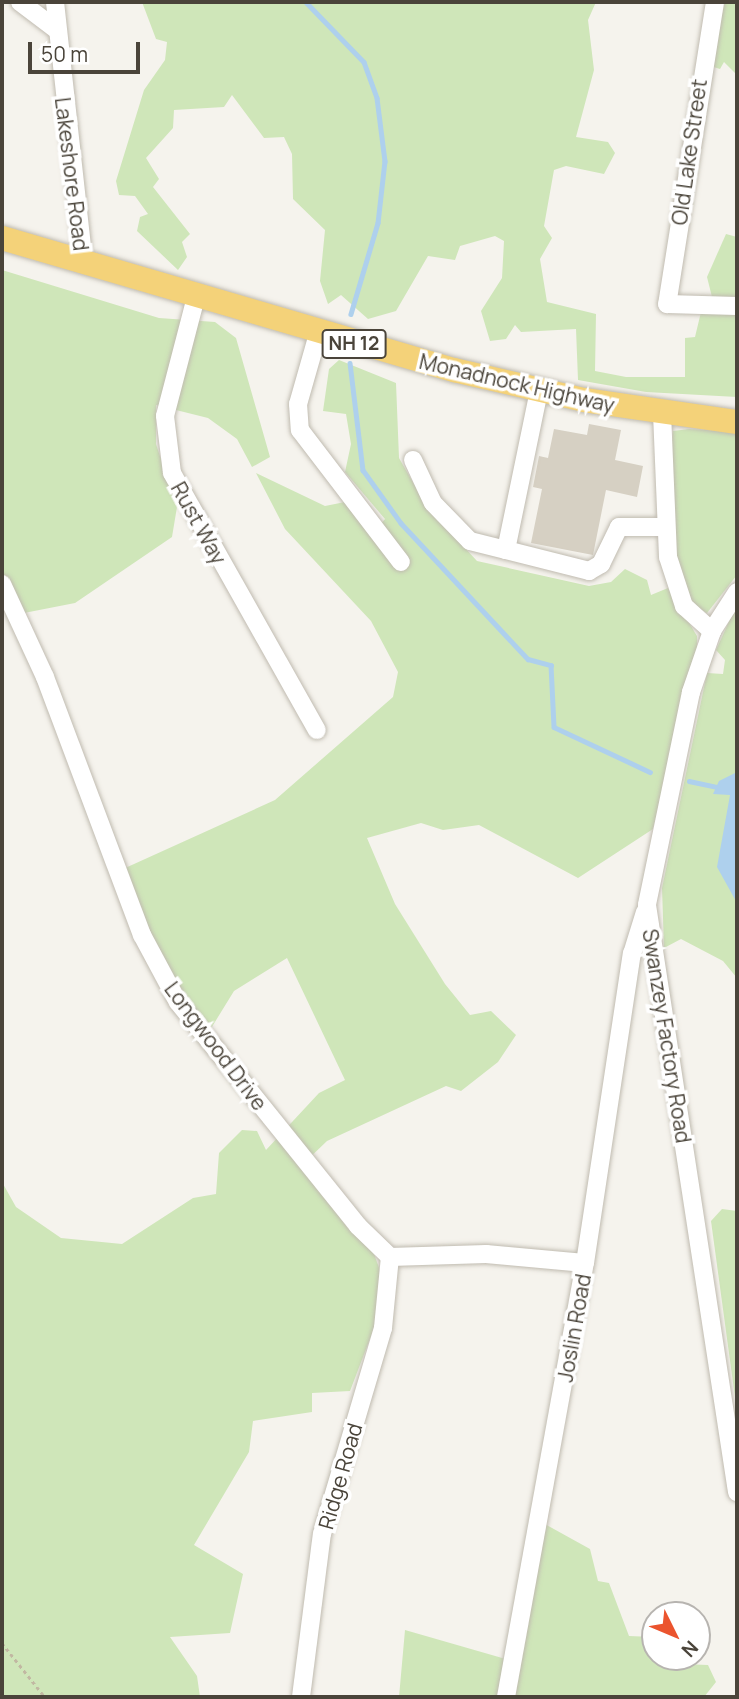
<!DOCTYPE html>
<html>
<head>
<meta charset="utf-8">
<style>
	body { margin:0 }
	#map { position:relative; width:739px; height:1699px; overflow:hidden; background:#f5f3ed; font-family:Manrope,sans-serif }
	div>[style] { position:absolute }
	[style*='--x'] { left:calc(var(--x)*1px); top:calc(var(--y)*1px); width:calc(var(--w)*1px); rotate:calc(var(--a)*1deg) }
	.green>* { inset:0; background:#cfe6b9 }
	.water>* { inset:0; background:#aed0ed }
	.stream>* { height:4.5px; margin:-2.25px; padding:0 2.25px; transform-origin:2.25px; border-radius:2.25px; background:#aed0ed }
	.building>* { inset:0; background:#d6d0c3 }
	.path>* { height:2.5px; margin-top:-1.25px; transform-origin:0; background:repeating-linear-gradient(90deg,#c1b8a2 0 3.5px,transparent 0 7px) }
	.roads { filter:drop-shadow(0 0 2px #c0bbb0) drop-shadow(0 0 2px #c0bbb0) }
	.minor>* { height:18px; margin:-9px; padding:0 9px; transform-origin:9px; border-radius:9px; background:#fff }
	.highway>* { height:24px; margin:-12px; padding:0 12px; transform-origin:12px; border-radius:12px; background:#f4d279 }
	span { translate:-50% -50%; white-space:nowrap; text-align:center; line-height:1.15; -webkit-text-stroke:7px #fff; paint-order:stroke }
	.shield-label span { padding:2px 5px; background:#fff; border:2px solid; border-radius:5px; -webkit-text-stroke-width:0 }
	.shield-label { font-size:19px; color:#4a443a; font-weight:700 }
	.street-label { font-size:21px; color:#4a443a }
	.frame { position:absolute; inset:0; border:4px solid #4a443a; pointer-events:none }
	.north { position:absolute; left:641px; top:1601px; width:70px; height:70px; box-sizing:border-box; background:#fff; border:2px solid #b7b4b0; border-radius:50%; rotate:133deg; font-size:19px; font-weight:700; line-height:28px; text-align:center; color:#4a443a }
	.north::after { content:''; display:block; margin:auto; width:24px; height:32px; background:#eb542e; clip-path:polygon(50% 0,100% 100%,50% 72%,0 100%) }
	.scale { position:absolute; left:28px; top:42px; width:112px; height:32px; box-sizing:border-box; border:4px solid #4a443a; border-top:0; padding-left:9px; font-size:21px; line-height:24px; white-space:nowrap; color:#4a443a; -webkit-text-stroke:5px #fff; paint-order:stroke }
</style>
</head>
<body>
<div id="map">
	<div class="green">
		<i style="clip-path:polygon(142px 2px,596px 2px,588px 20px,594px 70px,576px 137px,608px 142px,615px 153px,604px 174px,566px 166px,554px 170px,544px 226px,552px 238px,540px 259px,547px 302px,596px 314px,595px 371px,626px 377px,685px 377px,685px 338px,695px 337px,701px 312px,737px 313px,737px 397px,646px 392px,578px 380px,576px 329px,521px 332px,515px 325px,506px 339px,490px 341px,481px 311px,502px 278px,504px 241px,495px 236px,460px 246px,455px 260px,428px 256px,396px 311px,368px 319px,341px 295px,328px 304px,320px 281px,325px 230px,293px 199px,292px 154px,284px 137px,264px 138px,232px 95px,224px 107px,174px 110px,173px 128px,146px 158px,159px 179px,153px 187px,190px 234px,182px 242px,187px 257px,178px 270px,137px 231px,140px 217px,148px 214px,135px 196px,119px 195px,116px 181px,144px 90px,165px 60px,167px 42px,156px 39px)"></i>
		<i style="clip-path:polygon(725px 2px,737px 2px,737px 75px,724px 62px,720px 69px,710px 66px)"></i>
		<i style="clip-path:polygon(726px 234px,737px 237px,737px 298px,712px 297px,707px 277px)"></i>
		<i style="clip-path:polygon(2px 270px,159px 318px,215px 322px,236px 338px,270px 457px,252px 467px,237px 439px,208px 418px,156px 405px,156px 444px,177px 507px,172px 537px,75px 603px,24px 613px,2px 571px)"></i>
		<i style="clip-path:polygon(339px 360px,396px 383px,399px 458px,427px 507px,477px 561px,589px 586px,611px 582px,625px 569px,647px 580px,651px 595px,668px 588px,697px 636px,697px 648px,653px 829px,578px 878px,479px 825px,443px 830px,421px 823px,367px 838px,395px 904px,445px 984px,470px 1015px,491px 1011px,516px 1035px,498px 1062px,461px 1091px,446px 1086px,327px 1141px,301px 1166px,350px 1231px,370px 1243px,381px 1273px,376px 1323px,350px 1391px,312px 1393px,312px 1412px,253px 1421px,249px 1452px,194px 1545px,243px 1574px,230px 1633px,170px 1637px,197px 1676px,200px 1697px,2px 1697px,2px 1182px,16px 1207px,61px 1238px,122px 1244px,193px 1198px,216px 1194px,219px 1153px,242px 1130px,257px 1131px,266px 1150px,319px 1093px,345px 1080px,287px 958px,234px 991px,210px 1030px,164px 963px,123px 869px,275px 800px,393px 697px,398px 672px,371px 621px,285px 529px,256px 473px,325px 506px,355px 500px,380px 525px,385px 519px,345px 472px,351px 444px,346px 414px,323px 411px,329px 369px)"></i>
		<i style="clip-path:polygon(689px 429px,737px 432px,737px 575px,707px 613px,693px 605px,675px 553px,669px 472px,673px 431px)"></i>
		<i style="clip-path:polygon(737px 604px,737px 978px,723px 961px,681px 939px,664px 948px,662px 888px,707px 673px,723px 674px,725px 660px,716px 650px)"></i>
		<i style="clip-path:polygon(722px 1209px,737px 1211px,737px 1412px,711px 1221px)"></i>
		<i style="clip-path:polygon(543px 1523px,590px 1549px,598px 1581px,609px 1583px,629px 1636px,653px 1637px,656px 1663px,708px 1665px,716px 1682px,704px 1697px,399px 1697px,405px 1630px,516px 1662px)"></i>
	</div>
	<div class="water">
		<i style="clip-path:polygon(737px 772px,737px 903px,717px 867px,730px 795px,713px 794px,719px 781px)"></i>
	</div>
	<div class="stream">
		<i style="--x:306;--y:2;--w:83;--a:46"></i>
		<i style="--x:364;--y:62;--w:38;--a:70"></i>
		<i style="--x:377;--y:98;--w:64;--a:82.8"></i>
		<i style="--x:385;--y:161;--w:62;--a:96.4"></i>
		<i style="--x:378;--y:223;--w:95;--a:106.5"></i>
		<i style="--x:350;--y:363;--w:108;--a:83.1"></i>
		<i style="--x:363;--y:470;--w:65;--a:54.4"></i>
		<i style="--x:401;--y:523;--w:186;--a:47"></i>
		<i style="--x:528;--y:659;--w:24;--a:15"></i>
		<i style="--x:551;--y:665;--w:62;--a:87.2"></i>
		<i style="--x:554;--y:727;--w:106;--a:25.1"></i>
		<i style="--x:689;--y:781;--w:29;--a:12"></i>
	</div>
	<div class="building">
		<i style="clip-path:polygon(589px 424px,621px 430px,615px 460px,643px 466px,637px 497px,606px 490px,593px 555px,531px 543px,542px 489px,533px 487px,539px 456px,548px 458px,554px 429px,587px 435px)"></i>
	</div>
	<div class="path">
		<i style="--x:2;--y:1643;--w:69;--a:51.5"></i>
	</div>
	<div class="roads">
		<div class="minor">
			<i style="--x:20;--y:2;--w:46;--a:37.1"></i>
			<i style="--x:55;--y:2;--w:263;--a:83.7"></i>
			<i style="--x:715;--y:2;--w:306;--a:99"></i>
			<i style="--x:667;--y:304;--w:70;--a:1.6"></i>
			<i style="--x:196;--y:297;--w:123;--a:104.6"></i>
			<i style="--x:165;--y:416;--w:57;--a:83"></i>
			<i style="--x:172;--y:473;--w:295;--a:60.6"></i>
			<i style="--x:318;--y:334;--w:73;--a:105.9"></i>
			<i style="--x:298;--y:404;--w:26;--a:86"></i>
			<i style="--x:300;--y:430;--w:166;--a:52.6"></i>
			<i style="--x:662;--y:413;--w:144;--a:87.6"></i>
			<i style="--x:668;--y:557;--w:52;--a:71.9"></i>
			<i style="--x:684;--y:606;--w:38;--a:42"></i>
			<i style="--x:413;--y:460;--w:47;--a:65.1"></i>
			<i style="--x:433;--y:503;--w:53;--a:45.8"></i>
			<i style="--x:470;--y:541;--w:37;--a:14"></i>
			<i style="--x:506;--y:550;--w:162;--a:-78.3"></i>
			<i style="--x:506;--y:550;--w:86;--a:14.2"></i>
			<i style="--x:589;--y:571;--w:14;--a:-30"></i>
			<i style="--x:601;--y:564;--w:41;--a:-64.1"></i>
			<i style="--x:619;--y:527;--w:43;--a:0"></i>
			<i style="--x:2;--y:584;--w:102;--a:65.2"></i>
			<i style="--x:45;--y:677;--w:276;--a:69.4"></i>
			<i style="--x:142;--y:935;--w:76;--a:61.8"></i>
			<i style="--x:178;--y:1002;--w:287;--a:51.2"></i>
			<i style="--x:358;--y:1226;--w:45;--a:44.1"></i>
			<i style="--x:390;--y:1257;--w:96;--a:-1.8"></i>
			<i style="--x:486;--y:1254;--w:99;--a:5.2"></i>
			<i style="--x:737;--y:592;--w:46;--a:122.7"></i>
			<i style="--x:712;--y:631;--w:65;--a:109"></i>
			<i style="--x:691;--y:692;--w:217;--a:101.7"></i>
			<i style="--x:647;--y:905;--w:594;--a:81.28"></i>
			<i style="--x:301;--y:1697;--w:164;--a:-82.7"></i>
			<i style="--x:322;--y:1534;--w:215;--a:-73.5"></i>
			<i style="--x:383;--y:1328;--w:71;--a:-84.4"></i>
			<i style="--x:506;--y:1697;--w:441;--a:-79.7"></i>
			<i style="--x:585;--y:1263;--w:313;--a:-81.4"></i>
			<i style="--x:632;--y:954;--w:44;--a:-72.8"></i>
		</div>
		<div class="highway">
			<i style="--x:2;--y:238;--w:471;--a:16.3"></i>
			<i style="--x:454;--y:370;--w:133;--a:13"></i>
			<i style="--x:584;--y:400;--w:155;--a:8.2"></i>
		</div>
	</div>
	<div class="shield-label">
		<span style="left:354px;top:344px">NH 12</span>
	</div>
	<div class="street-label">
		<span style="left:689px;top:152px;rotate:-82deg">Old Lake Street</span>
		<span style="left:72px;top:174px;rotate:83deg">Lakeshore Road</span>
		<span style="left:517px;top:383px;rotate:13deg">Monadnock Highway</span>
		<span style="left:199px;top:523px;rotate:61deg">Rust Way</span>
		<span style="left:667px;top:1036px;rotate:81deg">Swanzey Factory Road</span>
		<span style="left:216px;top:1046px;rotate:53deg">Longwood Drive</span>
		<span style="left:574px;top:1328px;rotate:-80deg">Joslin Road</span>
		<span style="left:340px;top:1476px;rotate:-74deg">Ridge Road</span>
	</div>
	<div class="frame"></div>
	<div class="north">N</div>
	<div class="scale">50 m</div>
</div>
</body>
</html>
